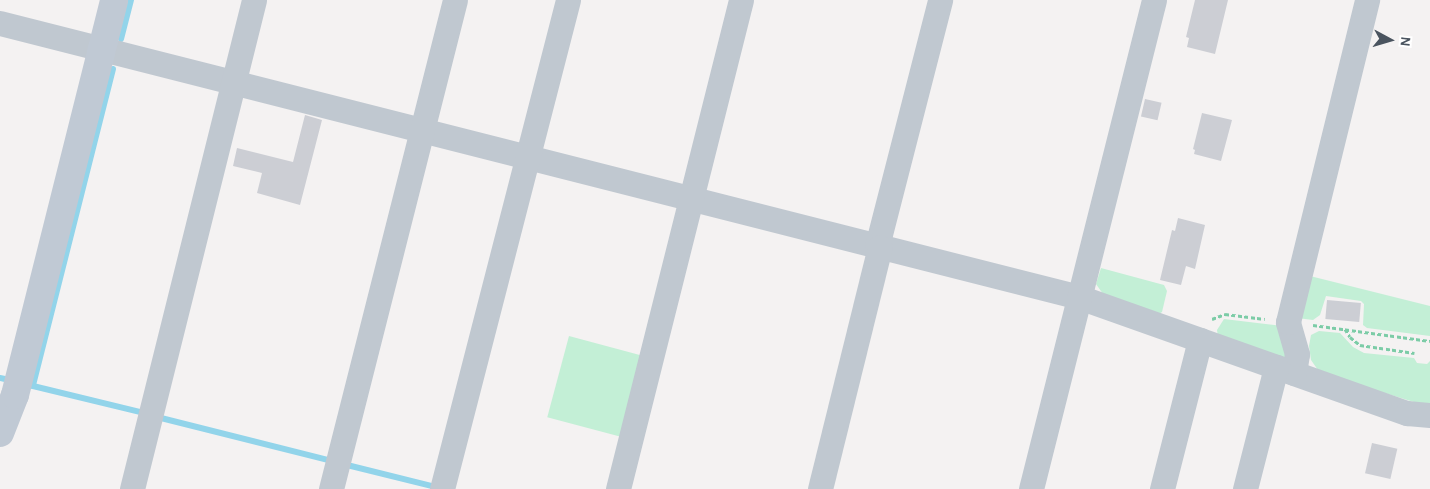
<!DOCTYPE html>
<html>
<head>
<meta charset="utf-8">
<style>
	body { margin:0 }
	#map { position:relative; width:1430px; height:489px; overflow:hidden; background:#f4f2f2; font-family:"Alegreya Sans",sans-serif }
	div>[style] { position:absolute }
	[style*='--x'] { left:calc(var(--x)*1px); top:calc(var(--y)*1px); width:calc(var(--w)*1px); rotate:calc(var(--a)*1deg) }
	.green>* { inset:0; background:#c3efd6; transform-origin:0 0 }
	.stream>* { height:6px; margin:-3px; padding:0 3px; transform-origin:3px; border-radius:3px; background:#92d4ea }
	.building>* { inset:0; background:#ccced4; transform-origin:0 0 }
	.path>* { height:3px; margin-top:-1.5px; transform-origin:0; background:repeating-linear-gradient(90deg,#7ccca7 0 4px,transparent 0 6.5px) }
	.street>* { height:25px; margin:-12.5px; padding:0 12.5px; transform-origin:12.5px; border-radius:12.5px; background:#c0c8d0 }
	.secondary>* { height:28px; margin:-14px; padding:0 14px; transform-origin:14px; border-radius:14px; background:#c0c9d4 }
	span { translate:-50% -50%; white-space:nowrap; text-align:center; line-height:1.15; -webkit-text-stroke:4px #fff; paint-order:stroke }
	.north { position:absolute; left:1365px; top:15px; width:50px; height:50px; -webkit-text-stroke:4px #fff; paint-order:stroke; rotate:96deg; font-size:14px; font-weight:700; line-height:20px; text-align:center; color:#4a545f }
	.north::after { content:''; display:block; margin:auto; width:18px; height:22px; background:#4a545f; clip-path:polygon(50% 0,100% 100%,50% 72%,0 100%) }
</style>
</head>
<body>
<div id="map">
	<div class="green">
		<i style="clip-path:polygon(1101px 268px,1164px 285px,1167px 291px,1162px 312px,1157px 315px,1103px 294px,1096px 284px)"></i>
		<i style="clip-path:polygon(1302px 274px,1430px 306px,1430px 336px,1367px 328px,1363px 325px,1364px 304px,1361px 301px,1326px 296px,1320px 315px,1313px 320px,1297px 318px)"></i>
		<i style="clip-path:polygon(1224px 319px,1283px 326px,1286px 361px,1218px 337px,1217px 330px)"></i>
		<i style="clip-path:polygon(1319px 331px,1340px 333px,1353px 347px,1364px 353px,1414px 358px,1417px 363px,1427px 364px,1430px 361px,1430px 407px,1320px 373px,1311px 360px,1309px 346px,1311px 335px)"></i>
		<i style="left:569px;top:336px;width:80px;height:84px;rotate:15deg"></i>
	</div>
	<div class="stream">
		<i style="--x:121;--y:39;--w:40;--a:-75.6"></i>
		<i style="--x:113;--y:69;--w:327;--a:104.2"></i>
		<i style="--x:33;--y:386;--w:115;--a:13.6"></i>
		<i style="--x:0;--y:378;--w:5;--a:11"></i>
		<i style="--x:157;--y:417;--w:180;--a:14.1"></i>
		<i style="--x:343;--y:464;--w:96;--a:13.9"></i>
	</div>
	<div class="building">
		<i style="clip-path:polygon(1195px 0,1228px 0,1215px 54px,1187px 47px,1189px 38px,1186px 37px)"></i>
		<i style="left:1145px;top:99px;width:17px;height:18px;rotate:13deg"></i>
		<i style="clip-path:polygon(1202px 113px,1232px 120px,1221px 161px,1194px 154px,1195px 150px,1193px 149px)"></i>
		<i style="clip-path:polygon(305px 115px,322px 120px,300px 205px,257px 193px,262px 173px,233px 166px,237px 148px,293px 162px)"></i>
		<i style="clip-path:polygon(1178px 218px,1205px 225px,1195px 269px,1186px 266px,1181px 285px,1160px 280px,1172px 230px,1175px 231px)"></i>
		<i style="left:1327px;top:300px;width:34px;height:19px;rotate:5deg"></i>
		<i style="left:1372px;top:443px;width:26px;height:31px;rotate:13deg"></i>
	</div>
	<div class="path">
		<i style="--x:1212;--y:319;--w:14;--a:-21"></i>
		<i style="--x:1225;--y:314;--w:40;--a:7.1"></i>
		<i style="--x:1313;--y:325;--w:118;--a:7.8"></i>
		<i style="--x:1345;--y:329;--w:9;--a:58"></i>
		<i style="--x:1350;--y:337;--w:13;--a:39"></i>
		<i style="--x:1360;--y:345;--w:55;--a:8.4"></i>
	</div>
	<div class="street">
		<i style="--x:0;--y:23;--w:1113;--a:14.25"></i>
		<i style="--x:1079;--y:297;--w:348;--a:19.5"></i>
		<i style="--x:1407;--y:413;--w:23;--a:5"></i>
		<i style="--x:877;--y:246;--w:254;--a:-75.6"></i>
		<i style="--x:1294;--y:373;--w:19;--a:-81"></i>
		<i style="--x:1297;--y:354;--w:33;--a:-106"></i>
		<i style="--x:1288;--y:322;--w:332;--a:-76.2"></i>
		<i style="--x:132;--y:489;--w:504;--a:-75.99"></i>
		<i style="--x:331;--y:489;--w:504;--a:-75.77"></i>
		<i style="--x:442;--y:489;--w:505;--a:-75.55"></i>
		<i style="--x:618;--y:489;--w:504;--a:-75.88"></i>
		<i style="--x:820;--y:489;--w:249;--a:-76.1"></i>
		<i style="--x:1031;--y:489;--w:504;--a:-75.88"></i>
		<i style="--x:1162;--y:489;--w:154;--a:-75.7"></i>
		<i style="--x:1245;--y:489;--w:126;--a:-75.7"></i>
	</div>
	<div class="secondary">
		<i style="--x:0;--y:433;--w:41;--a:-68.5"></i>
		<i style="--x:15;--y:395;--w:407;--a:-75.9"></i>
	</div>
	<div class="north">N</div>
</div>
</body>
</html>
